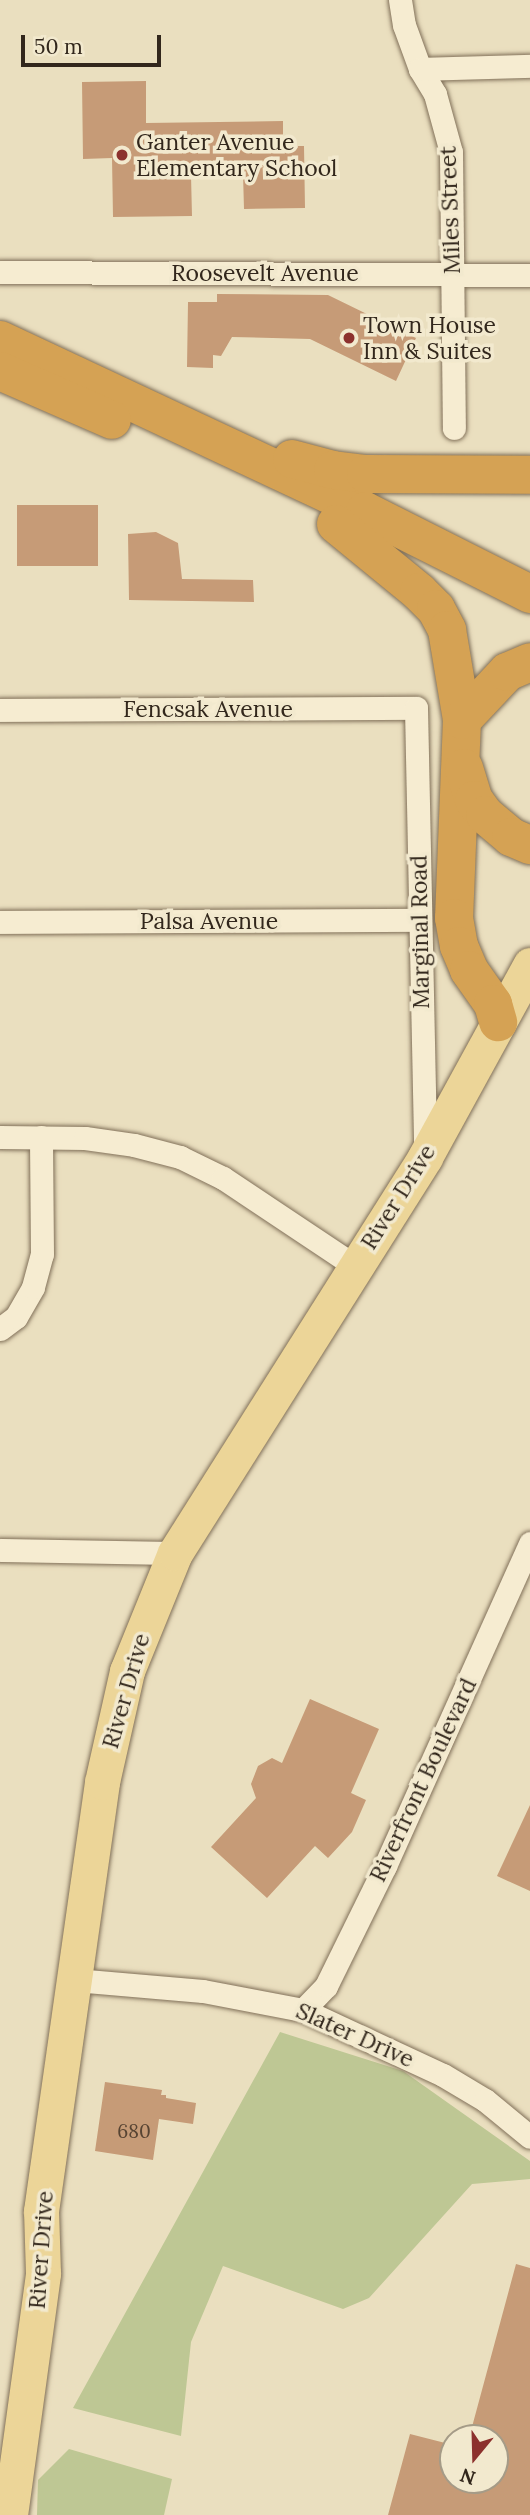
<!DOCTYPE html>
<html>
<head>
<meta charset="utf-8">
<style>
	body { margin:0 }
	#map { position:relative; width:530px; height:2515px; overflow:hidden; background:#eadfbf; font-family:Lora,serif }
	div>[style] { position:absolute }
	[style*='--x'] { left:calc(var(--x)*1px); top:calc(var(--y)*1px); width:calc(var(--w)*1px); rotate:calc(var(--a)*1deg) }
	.green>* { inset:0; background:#bec794 }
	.building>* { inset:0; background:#c69b77; transform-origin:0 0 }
	.roads { filter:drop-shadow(0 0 2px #817059) drop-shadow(0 0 2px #817059) }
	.minor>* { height:23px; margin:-11.5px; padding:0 11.5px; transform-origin:11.5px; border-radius:11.5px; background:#f6ecd1 }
	.primary>* { height:35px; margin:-17.5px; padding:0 17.5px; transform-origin:17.5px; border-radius:17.5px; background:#ecd598 }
	.motorway>* { height:38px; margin:-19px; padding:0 19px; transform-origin:19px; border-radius:19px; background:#d5a254 }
	.dots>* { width:19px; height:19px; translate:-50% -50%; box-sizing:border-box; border:4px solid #f2e9ce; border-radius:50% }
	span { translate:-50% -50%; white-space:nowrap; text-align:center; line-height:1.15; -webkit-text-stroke:7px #f2e9ce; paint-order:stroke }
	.number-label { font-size:19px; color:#574433 }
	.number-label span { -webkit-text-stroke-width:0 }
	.poi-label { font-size:23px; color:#32271c }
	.left { translate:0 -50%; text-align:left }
	.street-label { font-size:23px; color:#32271c }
	.north { position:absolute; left:439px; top:2424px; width:70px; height:70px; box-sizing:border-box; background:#f2e9ce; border:2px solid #a59b87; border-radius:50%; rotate:199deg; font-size:19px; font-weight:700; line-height:28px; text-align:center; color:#32271c }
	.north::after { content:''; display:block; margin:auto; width:24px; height:32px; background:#8c312d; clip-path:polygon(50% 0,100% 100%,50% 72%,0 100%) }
	.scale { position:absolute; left:21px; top:35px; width:140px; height:32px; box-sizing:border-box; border:4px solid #32271c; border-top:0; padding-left:9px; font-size:21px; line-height:24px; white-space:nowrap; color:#32271c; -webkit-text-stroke:5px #f2e9ce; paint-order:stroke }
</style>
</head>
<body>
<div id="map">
	<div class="green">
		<i style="clip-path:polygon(280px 2032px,403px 2071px,530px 2161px,530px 2179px,472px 2184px,369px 2298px,343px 2309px,223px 2266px,191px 2342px,181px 2436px,73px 2408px)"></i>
		<i style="clip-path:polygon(69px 2449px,172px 2479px,164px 2515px,37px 2515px,38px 2480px)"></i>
	</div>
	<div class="building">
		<i style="clip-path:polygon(146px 81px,146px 123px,283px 121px,283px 146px,304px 146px,305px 208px,244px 209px,243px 174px,191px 175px,192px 216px,113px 217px,112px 158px,83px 159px,82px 82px)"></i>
		<i style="clip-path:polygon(217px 294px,328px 295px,416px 338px,396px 381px,310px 339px,232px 337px,221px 356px,213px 355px,213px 368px,187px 367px,188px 302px,217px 302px)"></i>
		<i style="left:98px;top:505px;width:61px;height:81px;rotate:90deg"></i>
		<i style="clip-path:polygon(156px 532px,178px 543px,182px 579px,253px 580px,254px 602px,129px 600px,128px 534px)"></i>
		<i style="clip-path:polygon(310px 1699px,379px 1729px,351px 1793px,366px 1800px,352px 1832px,328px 1858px,315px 1846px,267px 1898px,211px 1847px,256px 1798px,251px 1784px,258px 1766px,272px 1758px,282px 1763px)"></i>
		<i style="clip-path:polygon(530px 1805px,530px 1891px,497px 1876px)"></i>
		<i style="clip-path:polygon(105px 2082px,162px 2090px,161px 2095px,166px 2095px,166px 2098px,196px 2103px,193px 2124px,159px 2119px,153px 2160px,95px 2151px)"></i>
		<i style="clip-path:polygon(516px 2264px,530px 2268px,530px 2515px,388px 2515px,410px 2434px,453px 2445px,453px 2480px,495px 2480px,495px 2438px,469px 2438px)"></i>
	</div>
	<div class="roads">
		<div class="minor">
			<i style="--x:400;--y:0;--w:25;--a:81"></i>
			<i style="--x:404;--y:25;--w:47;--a:70"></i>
			<i style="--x:420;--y:69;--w:29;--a:59"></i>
			<i style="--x:435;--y:94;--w:60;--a:74.6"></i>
			<i style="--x:451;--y:152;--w:276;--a:89.4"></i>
			<i style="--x:420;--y:69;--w:110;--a:-1.6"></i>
			<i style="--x:0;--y:272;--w:530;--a:0.32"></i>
			<i style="--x:0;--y:710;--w:416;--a:-0.3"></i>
			<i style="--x:416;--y:708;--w:445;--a:88.8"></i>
			<i style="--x:0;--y:922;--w:419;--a:-0.3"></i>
			<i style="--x:0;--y:1137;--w:85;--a:0.7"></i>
			<i style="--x:85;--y:1138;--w:49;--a:8.1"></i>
			<i style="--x:134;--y:1145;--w:48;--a:14.6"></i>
			<i style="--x:180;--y:1157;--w:48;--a:26"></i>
			<i style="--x:223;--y:1178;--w:159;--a:33.7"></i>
			<i style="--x:0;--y:1329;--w:20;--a:-37"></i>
			<i style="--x:16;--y:1317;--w:34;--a:-60"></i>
			<i style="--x:33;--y:1287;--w:34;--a:-75"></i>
			<i style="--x:42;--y:1254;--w:117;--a:-90.5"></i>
			<i style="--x:0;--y:1550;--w:175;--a:1"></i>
			<i style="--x:75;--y:1980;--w:128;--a:4.9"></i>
			<i style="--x:203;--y:1991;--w:102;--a:10.8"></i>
			<i style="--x:303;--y:2010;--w:154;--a:24.9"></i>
			<i style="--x:443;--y:2075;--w:49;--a:30.8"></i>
			<i style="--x:485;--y:2100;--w:58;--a:39.4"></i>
			<i style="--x:303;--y:2010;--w:33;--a:-46"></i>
			<i style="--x:326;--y:1986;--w:134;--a:-63.8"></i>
			<i style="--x:385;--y:1866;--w:354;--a:-65.8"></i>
		</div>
		<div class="primary">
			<i style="--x:10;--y:2515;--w:244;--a:-82.2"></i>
			<i style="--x:43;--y:2273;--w:62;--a:-91.8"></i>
			<i style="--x:41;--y:2211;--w:433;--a:-81.9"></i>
			<i style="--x:102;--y:1782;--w:114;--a:-77.3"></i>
			<i style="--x:127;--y:1671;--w:127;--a:-67.9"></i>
			<i style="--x:175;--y:1553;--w:468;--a:-57.7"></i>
			<i style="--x:425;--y:1157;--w:219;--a:-61.3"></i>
		</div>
		<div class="motorway">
			<i style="--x:0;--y:340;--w:403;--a:25.1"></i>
			<i style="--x:365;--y:511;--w:185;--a:26.7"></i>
			<i style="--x:0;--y:371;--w:122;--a:23.6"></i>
			<i style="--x:292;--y:459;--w:42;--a:15"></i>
			<i style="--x:333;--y:470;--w:33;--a:7"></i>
			<i style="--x:366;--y:474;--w:164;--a:0.3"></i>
			<i style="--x:336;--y:524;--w:107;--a:39.3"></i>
			<i style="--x:419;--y:592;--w:24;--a:45"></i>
			<i style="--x:436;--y:609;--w:24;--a:62"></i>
			<i style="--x:447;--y:630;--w:91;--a:80.5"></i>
			<i style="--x:462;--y:720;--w:198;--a:92.3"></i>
			<i style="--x:454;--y:918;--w:28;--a:80"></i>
			<i style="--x:459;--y:946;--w:26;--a:67"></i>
			<i style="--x:469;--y:970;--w:42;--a:54.8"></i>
			<i style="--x:493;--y:1004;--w:19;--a:74"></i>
			<i style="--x:462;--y:720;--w:66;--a:-46.8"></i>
			<i style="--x:507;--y:672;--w:25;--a:-23"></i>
			<i style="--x:464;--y:768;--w:34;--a:73"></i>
			<i style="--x:474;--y:800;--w:19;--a:54"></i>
			<i style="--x:485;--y:815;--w:34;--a:40"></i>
			<i style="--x:511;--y:837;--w:21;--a:23"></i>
		</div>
	</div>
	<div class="dots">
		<i style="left:122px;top:155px;background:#8c312d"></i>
		<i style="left:349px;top:338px;background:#8c312d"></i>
	</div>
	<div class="number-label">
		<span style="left:134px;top:2132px">680</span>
	</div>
	<div class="poi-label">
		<span class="left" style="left:136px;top:155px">Ganter Avenue<br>Elementary School</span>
		<span class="left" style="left:363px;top:338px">Town House<br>Inn &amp; Suites</span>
	</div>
	<div class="street-label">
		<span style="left:450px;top:210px;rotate:-92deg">Miles Street</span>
		<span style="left:265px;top:273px">Roosevelt Avenue</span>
		<span style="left:208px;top:709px">Fencsak Avenue</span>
		<span style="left:209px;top:921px">Palsa Avenue</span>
		<span style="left:420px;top:932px;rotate:-91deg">Marginal Road</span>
		<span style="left:398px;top:1197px;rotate:-58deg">River Drive</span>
		<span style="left:126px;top:1691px;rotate:-74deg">River Drive</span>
		<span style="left:423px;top:1780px;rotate:-65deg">Riverfront Boulevard</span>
		<span style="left:355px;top:2035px;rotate:24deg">Slater Drive</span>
		<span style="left:41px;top:2250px;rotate:-86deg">River Drive</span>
	</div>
	<div class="north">N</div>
	<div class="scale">50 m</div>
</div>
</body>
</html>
